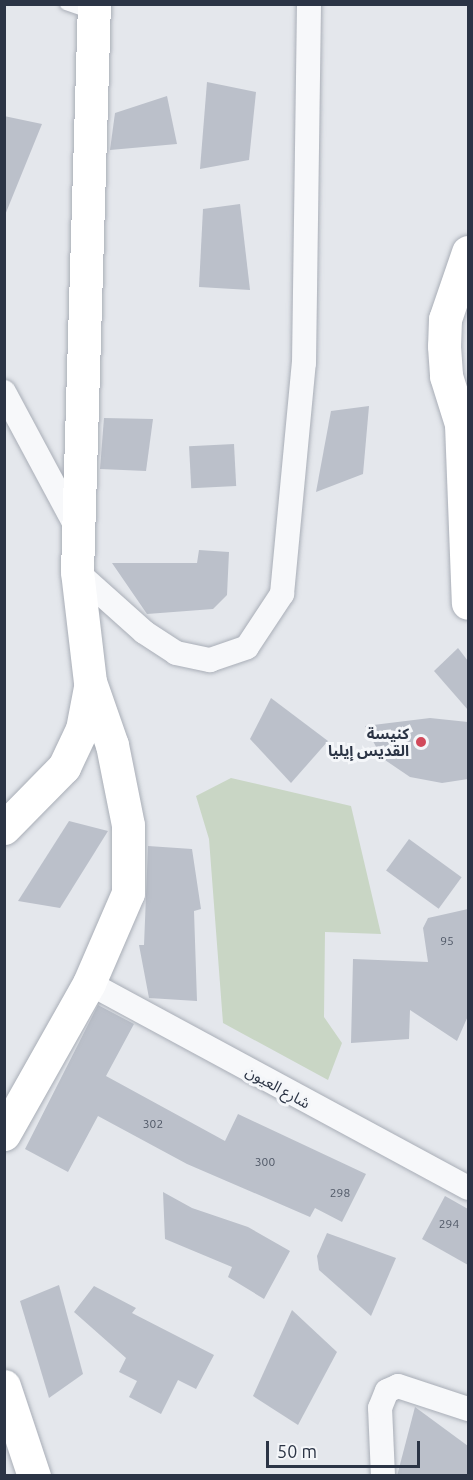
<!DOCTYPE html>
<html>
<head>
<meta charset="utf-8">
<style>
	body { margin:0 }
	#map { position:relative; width:473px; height:1480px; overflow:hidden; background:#e4e7ec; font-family:Ubuntu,"Noto Sans Arabic",sans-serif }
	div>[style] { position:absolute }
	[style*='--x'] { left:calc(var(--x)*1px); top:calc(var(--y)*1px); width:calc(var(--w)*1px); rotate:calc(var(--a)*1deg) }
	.green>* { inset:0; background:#c9d6c5 }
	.building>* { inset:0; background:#bbc0ca; transform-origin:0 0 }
	.roads { filter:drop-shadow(0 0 2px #a9aeb7) drop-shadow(0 0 2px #a9aeb7) }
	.lane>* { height:12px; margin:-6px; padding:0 6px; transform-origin:6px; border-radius:6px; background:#f7f8fa }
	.street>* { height:24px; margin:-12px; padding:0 12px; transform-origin:12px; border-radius:12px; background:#f7f8fa }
	.secondary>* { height:33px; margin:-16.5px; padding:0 16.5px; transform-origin:16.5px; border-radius:16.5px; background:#fff }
	.dots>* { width:16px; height:16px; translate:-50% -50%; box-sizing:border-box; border:3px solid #f4f6f9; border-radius:50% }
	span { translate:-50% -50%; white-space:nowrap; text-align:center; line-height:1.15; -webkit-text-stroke:6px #f4f6f9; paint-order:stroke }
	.number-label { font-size:12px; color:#4f5766 }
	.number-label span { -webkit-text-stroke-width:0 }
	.poi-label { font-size:15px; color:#2b3445; font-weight:700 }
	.right { translate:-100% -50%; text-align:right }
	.street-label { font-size:15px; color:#2b3445 }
	.frame { position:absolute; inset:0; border:6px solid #2b3445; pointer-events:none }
	.scale { position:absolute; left:266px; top:1441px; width:154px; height:27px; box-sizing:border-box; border:3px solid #2b3445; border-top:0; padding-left:8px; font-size:18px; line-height:21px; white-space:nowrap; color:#2b3445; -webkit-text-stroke:4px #f4f6f9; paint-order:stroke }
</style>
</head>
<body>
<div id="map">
	<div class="green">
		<i style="clip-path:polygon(231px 778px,351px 806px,381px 934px,325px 932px,324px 1017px,342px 1043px,328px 1080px,223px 1023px,209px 839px,196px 796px)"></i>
	</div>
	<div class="building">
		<i style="clip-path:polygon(207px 82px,256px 92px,249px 160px,200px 169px)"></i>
		<i style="clip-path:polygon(167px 96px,177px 144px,110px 150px,115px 113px)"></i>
		<i style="clip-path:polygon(4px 116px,42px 124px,5px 215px,4px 215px)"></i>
		<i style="clip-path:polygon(240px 204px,250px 290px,199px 287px,203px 209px)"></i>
		<i style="clip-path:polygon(369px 406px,363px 474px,316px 492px,331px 411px)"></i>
		<i style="clip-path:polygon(104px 418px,153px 419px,146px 471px,100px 469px)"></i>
		<i style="left:234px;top:444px;width:42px;height:45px;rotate:87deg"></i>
		<i style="clip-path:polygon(199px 550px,229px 552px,227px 595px,213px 609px,147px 614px,112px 563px,197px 563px)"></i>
		<i style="clip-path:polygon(458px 648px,468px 661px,468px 710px,434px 671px)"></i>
		<i style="clip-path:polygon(271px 698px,328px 741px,291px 783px,250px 739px)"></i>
		<i style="clip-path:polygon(430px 718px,468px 722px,468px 779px,442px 783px,410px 777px,382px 758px,365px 726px)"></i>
		<i style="clip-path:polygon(69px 821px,108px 831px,60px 908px,18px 901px)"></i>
		<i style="left:409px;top:839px;width:65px;height:39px;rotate:36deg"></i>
		<i style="clip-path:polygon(148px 846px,192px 849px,201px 909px,194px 911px,197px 1001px,149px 998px,139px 945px,144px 945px)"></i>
		<i style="clip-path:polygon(468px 909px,468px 1016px,457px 1041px,410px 1010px,409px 1039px,351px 1043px,353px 959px,428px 962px,423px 928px,428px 918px)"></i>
		<i style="clip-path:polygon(98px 1005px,134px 1024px,106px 1076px,225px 1141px,238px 1114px,366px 1174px,342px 1222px,315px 1208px,310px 1217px,187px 1164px,98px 1116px,68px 1172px,25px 1149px)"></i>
		<i style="clip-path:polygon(163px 1192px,192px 1208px,248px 1227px,290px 1251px,264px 1299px,228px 1277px,232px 1267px,165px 1239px)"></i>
		<i style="clip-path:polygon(445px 1196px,468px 1209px,468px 1265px,422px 1239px)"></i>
		<i style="clip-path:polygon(327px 1233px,396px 1258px,371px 1316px,319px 1270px,317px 1256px)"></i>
		<i style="clip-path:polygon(59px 1285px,83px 1374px,49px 1398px,20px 1301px)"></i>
		<i style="clip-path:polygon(94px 1286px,136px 1308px,132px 1313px,214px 1355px,196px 1389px,178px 1380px,161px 1414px,129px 1397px,137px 1381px,119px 1372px,126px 1358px,74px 1312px)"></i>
		<i style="clip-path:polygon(292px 1310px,337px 1352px,298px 1425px,253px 1396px)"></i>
		<i style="clip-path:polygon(415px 1407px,468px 1446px,468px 1476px,397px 1476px)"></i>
	</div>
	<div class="roads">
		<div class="lane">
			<i style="--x:66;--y:4;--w:28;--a:19"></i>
		</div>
		<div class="street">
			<i style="--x:4;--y:392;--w:154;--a:61.8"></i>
			<i style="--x:77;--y:572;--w:90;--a:41.8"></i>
			<i style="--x:144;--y:632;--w:38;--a:33"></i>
			<i style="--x:176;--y:653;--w:35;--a:12"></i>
			<i style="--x:210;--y:660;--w:39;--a:-19"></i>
			<i style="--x:247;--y:647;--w:64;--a:-56.6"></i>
			<i style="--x:282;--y:594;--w:232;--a:-84.6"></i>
			<i style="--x:304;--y:363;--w:359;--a:-89.2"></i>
			<i style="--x:89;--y:983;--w:431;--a:28.4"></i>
			<i style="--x:383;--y:1476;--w:68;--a:-92.5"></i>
			<i style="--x:380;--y:1408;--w:18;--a:-68"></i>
			<i style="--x:387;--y:1391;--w:12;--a:-24"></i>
			<i style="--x:398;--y:1386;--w:74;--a:18.2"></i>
		</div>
		<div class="secondary">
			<i style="--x:468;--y:252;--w:71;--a:108.9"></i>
			<i style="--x:445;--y:319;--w:27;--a:92"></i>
			<i style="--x:444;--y:346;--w:30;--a:86"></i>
			<i style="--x:446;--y:376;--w:50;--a:72.6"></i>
			<i style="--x:461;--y:424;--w:179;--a:87.8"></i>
			<i style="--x:4;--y:828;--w:86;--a:-45.5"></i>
			<i style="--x:64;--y:767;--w:42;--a:-64.7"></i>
			<i style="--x:82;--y:729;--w:43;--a:-79.2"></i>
			<i style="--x:4;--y:1134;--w:173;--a:-60.6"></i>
			<i style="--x:89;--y:983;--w:98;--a:-66.6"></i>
			<i style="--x:128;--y:893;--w:68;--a:-90"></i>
			<i style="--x:128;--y:825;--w:82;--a:-101.3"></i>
			<i style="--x:112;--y:745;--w:67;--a:-109.2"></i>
			<i style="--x:90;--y:682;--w:111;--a:-96.7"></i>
			<i style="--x:77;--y:572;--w:568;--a:-88.29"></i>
			<i style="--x:4;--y:1386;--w:95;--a:71.6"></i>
		</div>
	</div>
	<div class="dots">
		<i style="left:421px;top:742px;background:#d1495b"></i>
	</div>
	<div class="number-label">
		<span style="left:447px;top:941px">95</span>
		<span style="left:153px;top:1124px">302</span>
		<span style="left:265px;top:1162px">300</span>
		<span style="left:340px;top:1193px">298</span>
		<span style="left:449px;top:1224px">294</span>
	</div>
	<div class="poi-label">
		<span class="right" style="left:409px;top:742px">كنيسة<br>القديس إيليا</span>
	</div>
	<div class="street-label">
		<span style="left:278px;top:1087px;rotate:29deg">شارع العيون</span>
	</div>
	<div class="frame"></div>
	<div class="scale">50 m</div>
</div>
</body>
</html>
